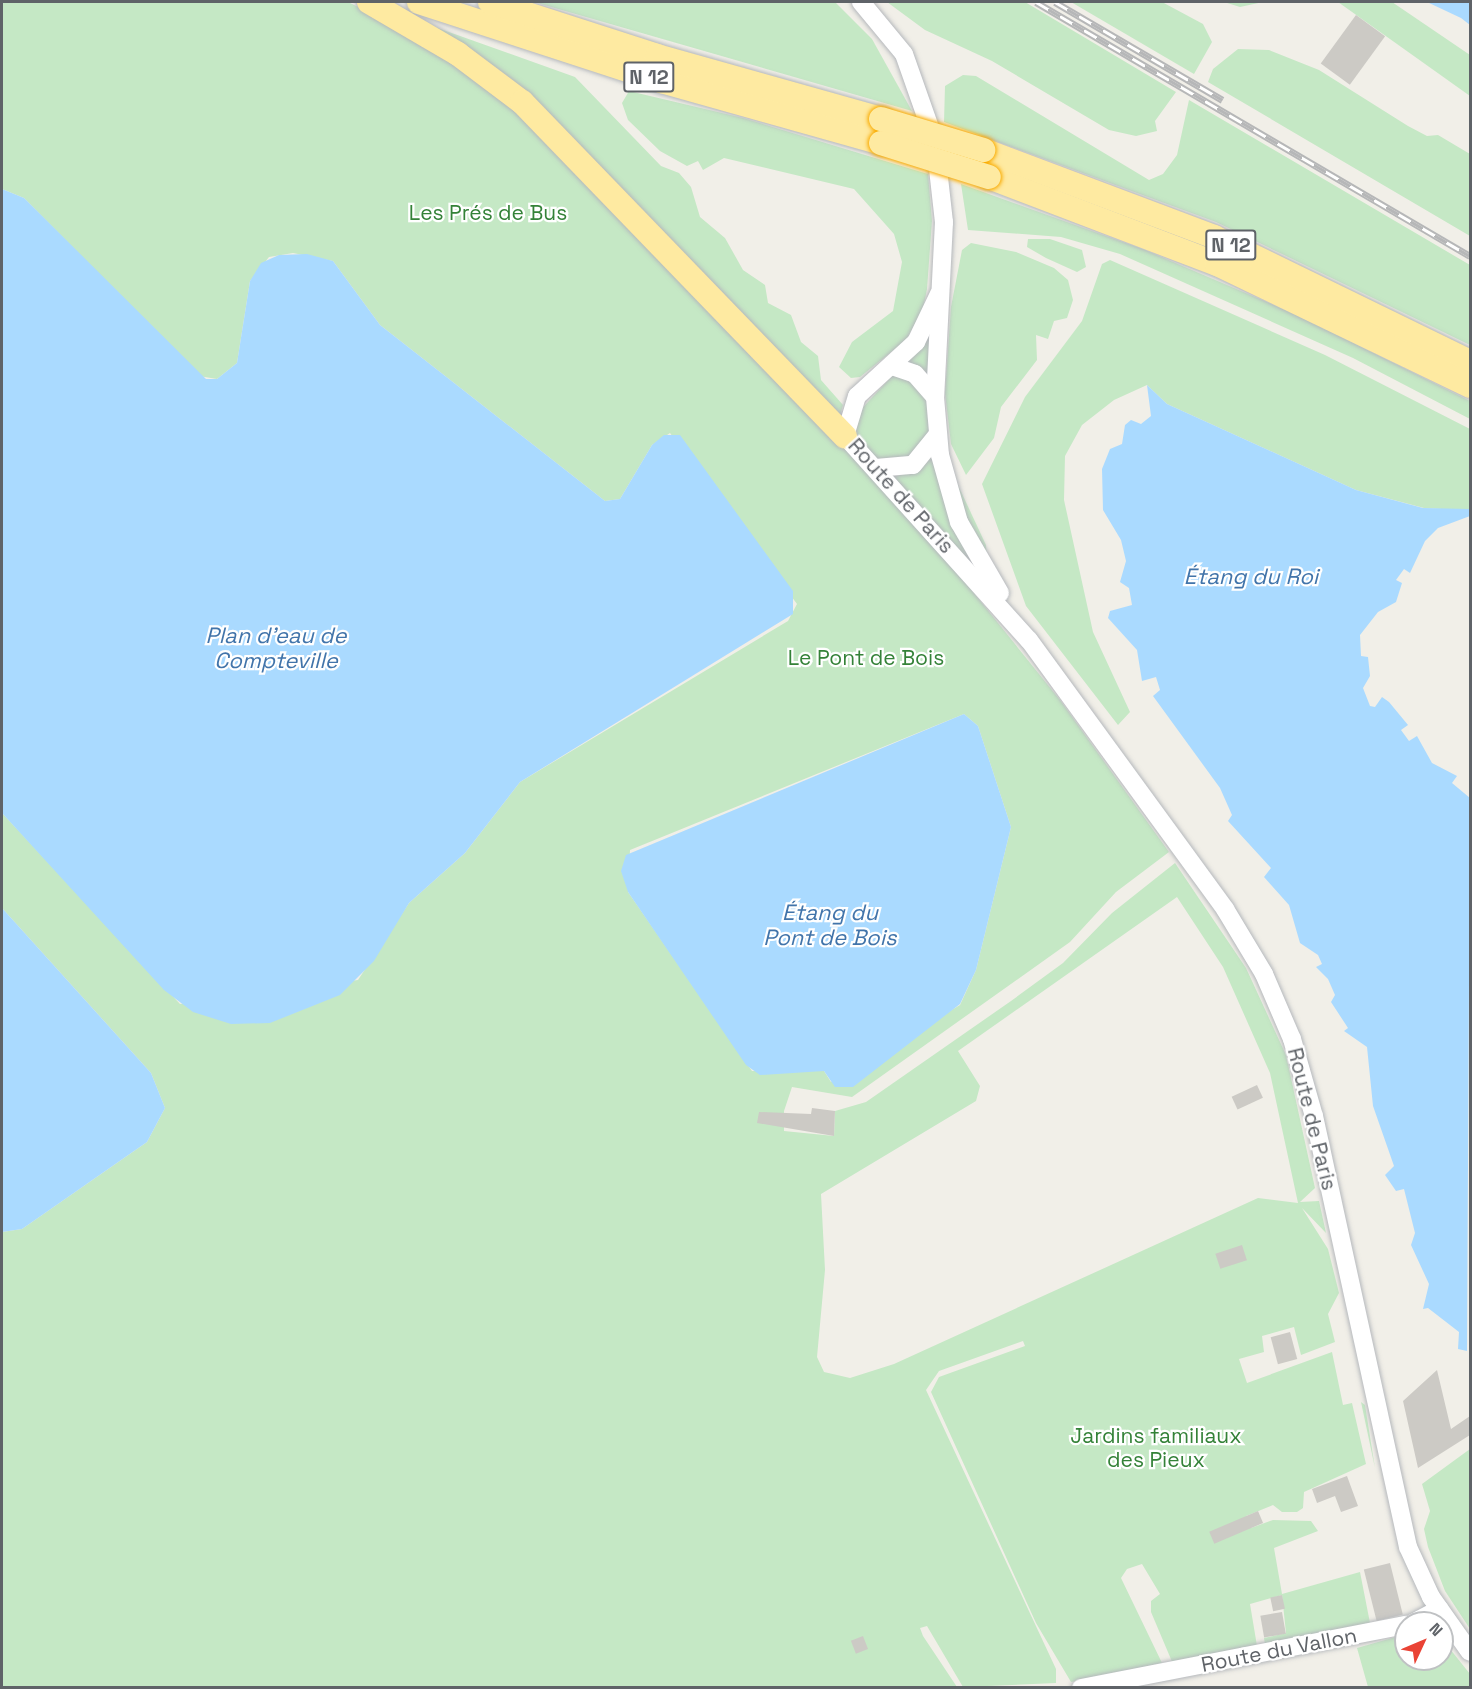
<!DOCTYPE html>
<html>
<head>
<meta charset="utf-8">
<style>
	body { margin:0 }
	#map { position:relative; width:1472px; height:1689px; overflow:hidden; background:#f1efe8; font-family:"Space Grotesk",sans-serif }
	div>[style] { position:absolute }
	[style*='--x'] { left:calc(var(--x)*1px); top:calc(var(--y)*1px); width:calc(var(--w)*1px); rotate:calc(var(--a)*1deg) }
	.green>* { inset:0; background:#c5e8c5 }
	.water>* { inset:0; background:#aadaff }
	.building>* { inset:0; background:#cccac5; transform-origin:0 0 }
	.roads { filter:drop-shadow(0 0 2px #b5b8bc) drop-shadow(0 0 2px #b5b8bc) }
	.tertiary>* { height:18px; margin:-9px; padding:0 9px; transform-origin:9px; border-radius:9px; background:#fff }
	.trunk>* { height:24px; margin:-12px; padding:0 12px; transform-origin:12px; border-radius:12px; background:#feeaa1 }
	.rail>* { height:7px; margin-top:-3.5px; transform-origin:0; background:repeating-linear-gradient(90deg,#fff 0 14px,#b6b7b8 0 28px); box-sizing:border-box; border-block:2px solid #b6b7b8 }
	.bridges { filter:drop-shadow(0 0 2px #f9ab00) drop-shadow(0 0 2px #f9ab00) }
	.trunk-bridge>* { height:24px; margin:-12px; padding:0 12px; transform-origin:12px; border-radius:12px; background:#feeaa1 }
	span { translate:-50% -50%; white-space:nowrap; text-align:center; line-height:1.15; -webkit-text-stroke:4.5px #fff; paint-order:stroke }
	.shield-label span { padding:2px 4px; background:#fff; border:2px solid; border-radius:4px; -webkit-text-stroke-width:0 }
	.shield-label { font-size:20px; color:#5f6368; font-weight:700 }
	.park-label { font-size:21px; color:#348238 }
	.street-label { font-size:21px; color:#5f6368 }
	.water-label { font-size:22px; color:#4174aa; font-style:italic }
	.frame { position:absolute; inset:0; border:3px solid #5f6368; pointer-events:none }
	.north { position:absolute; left:1394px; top:1611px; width:60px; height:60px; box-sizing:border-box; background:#fff; border:2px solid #bfc1c3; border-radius:50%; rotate:46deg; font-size:16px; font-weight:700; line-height:24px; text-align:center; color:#5f6368 }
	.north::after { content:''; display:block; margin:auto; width:21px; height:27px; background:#ea4335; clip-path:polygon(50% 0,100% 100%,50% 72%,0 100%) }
</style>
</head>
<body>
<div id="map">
	<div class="green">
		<i style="clip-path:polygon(evenodd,2px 2px,348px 2px,399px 27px,507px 102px,919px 525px,1060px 700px,1169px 852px,1116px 892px,1070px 942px,852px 1097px,792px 1087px,784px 1111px,784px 1131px,834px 1136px,835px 1111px,866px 1102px,1011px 1001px,1063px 963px,1112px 913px,1175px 863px,1246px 968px,1286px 1055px,1315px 1188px,1300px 1202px,1319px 1201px,1326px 1233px,1302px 1208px,1328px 1249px,1339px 1293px,1328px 1314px,1335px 1342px,1301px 1355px,1294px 1327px,1262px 1336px,1264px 1352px,1239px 1359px,1247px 1383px,1332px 1352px,1343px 1405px,1352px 1403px,1366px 1464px,1304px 1492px,1303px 1508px,1297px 1512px,1282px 1512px,1273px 1505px,1246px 1516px,1251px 1528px,1273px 1520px,1311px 1521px,1318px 1531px,1274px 1548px,1282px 1594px,1360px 1572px,1370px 1623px,1265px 1645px,1264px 1638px,1286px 1633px,1282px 1595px,1250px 1604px,1257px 1646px,1173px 1664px,1151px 1612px,1151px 1601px,1160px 1594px,1142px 1564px,1127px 1569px,1121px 1578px,1162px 1663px,1071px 1682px,1036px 1623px,931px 1392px,939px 1377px,1025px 1346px,1023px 1341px,939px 1371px,926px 1390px,1056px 1669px,1056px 1683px,963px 1687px,927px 1626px,920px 1628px,923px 1636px,957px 1687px,2px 1687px,2px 1232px,22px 1229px,147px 1142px,165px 1108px,151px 1073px,2px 908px,2px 813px,180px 1004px,358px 980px,409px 903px,465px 853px,520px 782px,788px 621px,797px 604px,670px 433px,652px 445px,620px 499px,605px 501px,380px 325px,333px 261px,293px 253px,269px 257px,250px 281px,237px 363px,217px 379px,199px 376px,24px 198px,2px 189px,2px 2px,964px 714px,978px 726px,1011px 827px,976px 970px,960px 1005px,831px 1082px,824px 1071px,752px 1071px,628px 892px,630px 850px,964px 714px,2px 2px,1177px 897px,1223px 967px,1270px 1073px,1298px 1203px,1258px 1198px,894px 1364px,850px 1378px,824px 1372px,817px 1357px,825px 1270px,821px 1194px,976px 1101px,980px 1086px,958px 1051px,1177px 897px)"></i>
		<i style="clip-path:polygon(534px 2px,835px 2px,872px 39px,912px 111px)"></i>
		<i style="clip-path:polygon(887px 2px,1025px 2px,1176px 92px,1155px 121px,1157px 131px,1136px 136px,1109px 130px,992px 61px,925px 30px)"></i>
		<i style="clip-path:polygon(1071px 2px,1162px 2px,1203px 24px,1212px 42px,1194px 74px)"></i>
		<i style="clip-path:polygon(1224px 2px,1263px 2px,1240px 7px)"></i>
		<i style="clip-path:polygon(1338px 2px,1392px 2px,1470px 55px,1470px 96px)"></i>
		<i style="clip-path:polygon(432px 26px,575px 77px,661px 166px,679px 173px,691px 187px,700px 217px,725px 238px,743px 270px,765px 285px,768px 303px,791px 315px,801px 342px,818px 356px,821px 380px,843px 405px,840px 415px)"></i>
		<i style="clip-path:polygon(1238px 49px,1269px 50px,1319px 70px,1408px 126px,1427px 136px,1438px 135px,1470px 154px,1470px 236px,1208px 82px,1213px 69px)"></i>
		<i style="clip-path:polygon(963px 75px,976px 76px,1149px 180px,1163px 174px,1177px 155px,1189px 100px,1470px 265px,1470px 345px,1216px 222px,944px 122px,945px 86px)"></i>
		<i style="clip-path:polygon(629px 91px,743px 118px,928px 174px,932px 221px,927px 289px,923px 309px,906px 340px,860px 377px,851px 378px,839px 367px,852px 342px,893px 311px,902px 262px,894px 234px,854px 189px,724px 158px,703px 170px,698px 161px,687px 166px,660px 151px,628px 120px,622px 103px)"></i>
		<i style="clip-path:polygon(961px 184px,1145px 250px,1297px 315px,1470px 401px,1470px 419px,1353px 358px,1120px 254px,1061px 237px,968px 230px)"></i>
		<i style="clip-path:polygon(1028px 239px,1050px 239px,1082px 250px,1086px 267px,1077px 272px,1046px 258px,1027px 247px)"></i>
		<i style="clip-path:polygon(971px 243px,1016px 252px,1054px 268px,1068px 280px,1073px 300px,1067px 318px,1054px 321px,1048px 339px,1036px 335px,1037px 360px,1001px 407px,994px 438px,966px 475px,951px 444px,945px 393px,951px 307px,962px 250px)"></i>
		<i style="clip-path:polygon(1110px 260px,1325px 355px,1470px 429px,1470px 509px,1459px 510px,1424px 508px,1356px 490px,1167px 404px,1147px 385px,1114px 400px,1082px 425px,1065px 456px,1064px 500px,1093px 632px,1130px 712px,1118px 725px,1026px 606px,982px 484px,1025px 397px,1082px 321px,1102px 264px)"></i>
		<i style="clip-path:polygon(930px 330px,930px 380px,905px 362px)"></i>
		<i style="clip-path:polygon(892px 376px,910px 378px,926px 398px,929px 430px,914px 456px,877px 460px,856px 439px,855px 416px)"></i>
		<i style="clip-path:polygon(932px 457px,970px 556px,969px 563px,893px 477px,917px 471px)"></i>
		<i style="clip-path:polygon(957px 483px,986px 545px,987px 559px,959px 502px)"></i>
		<i style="clip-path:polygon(1361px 1402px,1365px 1405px,1375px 1468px)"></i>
		<i style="clip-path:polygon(1470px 1449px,1470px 1629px,1445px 1591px,1428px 1547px,1424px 1529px,1430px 1511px,1422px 1484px)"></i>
		<i style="clip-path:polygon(1406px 1634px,1406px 1659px,1442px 1659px,1442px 1639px,1470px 1674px,1470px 1687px,1368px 1687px,1357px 1648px)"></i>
	</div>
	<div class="water">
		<i style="clip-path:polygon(1427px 2px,1470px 2px,1470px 25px,1461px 18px)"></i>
		<i style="clip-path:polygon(2px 189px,24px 198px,206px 379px,217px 379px,237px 363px,250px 281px,261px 263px,279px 255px,307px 254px,333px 261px,380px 325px,605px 501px,620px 499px,652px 445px,664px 435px,680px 435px,793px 591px,793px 614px,520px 782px,465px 853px,409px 903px,374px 961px,340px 995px,270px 1023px,231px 1024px,193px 1012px,164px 990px,2px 813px)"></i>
		<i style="clip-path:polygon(1147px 385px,1167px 404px,1356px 490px,1423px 508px,1470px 509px,1470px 516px,1438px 528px,1425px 541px,1410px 573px,1404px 569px,1396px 580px,1402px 583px,1396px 602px,1378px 612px,1360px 635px,1361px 656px,1368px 657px,1370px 676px,1363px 688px,1370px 706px,1375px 707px,1382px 697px,1389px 702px,1408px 725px,1401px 730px,1409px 741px,1417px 736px,1432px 763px,1457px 776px,1452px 783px,1470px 798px,1467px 1351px,1458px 1349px,1459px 1332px,1428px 1308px,1423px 1309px,1429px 1284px,1411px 1245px,1415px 1233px,1404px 1189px,1396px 1191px,1385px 1175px,1394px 1166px,1373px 1106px,1367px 1047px,1344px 1031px,1348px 1028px,1331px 1002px,1335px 995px,1328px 979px,1316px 967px,1322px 964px,1318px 955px,1300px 943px,1289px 905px,1264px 877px,1271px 868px,1228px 821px,1232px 815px,1220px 788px,1153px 696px,1160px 690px,1156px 677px,1142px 681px,1137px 650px,1108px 618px,1110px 611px,1132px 605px,1129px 588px,1120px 582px,1126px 561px,1121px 540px,1103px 510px,1102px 469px,1110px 449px,1122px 444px,1125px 425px,1131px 420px,1141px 424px,1151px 416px)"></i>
		<i style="clip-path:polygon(964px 714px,978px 726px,1011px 827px,976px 970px,960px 1004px,853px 1087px,835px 1087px,824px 1071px,760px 1075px,746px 1065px,628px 892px,621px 871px,626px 855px)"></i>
		<i style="clip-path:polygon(2px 908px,151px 1073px,165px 1108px,147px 1142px,22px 1229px,2px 1232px)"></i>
	</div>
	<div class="building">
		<i style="left:1356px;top:15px;width:36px;height:60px;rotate:36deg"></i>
		<i style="left:1257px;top:1085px;width:14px;height:28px;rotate:65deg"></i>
		<i style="clip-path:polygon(812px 1108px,835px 1111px,834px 1136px,757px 1123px,759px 1112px,811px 1114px)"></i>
		<i style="left:1242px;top:1245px;width:16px;height:28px;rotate:72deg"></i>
		<i style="left:1290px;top:1332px;width:28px;height:20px;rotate:75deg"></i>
		<i style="clip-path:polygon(1437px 1370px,1451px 1429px,1470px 1416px,1470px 1435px,1418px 1468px,1403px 1401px)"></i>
		<i style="clip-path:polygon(1347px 1476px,1358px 1506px,1341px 1512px,1335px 1496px,1317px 1503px,1312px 1489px)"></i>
		<i style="left:1258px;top:1511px;width:13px;height:53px;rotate:67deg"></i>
		<i style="left:1390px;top:1563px;width:53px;height:27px;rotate:76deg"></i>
		<i style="left:1282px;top:1595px;width:14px;height:12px;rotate:78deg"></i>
		<i style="left:1282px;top:1612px;width:22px;height:22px;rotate:80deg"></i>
		<i style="left:863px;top:1636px;width:14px;height:13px;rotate:69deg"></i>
	</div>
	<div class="roads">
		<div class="tertiary">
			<i style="--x:861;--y:2;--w:67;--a:50.4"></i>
			<i style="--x:904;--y:54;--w:93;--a:70.6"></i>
			<i style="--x:935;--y:142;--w:81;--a:83.6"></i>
			<i style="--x:944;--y:222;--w:175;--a:92.9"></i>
			<i style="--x:935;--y:397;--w:58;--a:85.1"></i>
			<i style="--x:940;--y:455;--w:70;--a:74.2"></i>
			<i style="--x:959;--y:522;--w:82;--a:60"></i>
			<i style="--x:939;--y:294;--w:53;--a:115.6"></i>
			<i style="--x:916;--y:342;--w:80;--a:137.5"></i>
			<i style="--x:857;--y:396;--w:42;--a:106.7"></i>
			<i style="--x:845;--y:436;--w:275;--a:48"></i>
			<i style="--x:1029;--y:640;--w:333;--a:53.9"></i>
			<i style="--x:1225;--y:909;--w:76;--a:59"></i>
			<i style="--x:1264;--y:974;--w:71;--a:66.7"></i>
			<i style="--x:1292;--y:1039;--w:80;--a:74.1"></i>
			<i style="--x:1314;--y:1116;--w:441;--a:77.7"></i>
			<i style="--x:1408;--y:1547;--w:55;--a:65.3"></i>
			<i style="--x:1431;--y:1597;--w:67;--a:54.7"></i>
			<i style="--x:892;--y:366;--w:24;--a:19"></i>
			<i style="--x:915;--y:374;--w:30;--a:49"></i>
			<i style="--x:876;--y:468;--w:37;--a:-5"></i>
			<i style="--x:913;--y:465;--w:38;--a:-51"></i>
			<i style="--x:1413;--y:1623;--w:30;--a:-28"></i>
			<i style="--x:1081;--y:1688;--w:331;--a:-11"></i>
		</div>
		<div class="trunk">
			<i style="--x:369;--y:2;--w:103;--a:30.3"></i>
			<i style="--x:458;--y:54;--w:80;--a:36.9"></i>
			<i style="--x:522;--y:102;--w:465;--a:46"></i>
			<i style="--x:419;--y:2;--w:255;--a:18.1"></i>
			<i style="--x:661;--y:81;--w:229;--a:15.7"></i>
			<i style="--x:490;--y:2;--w:176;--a:17.9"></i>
			<i style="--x:657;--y:56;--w:233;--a:15.7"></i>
			<i style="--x:983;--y:150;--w:247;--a:20.6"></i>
			<i style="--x:1214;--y:237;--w:285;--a:26"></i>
			<i style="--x:989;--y:177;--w:244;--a:20.9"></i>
			<i style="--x:1217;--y:264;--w:281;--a:25.7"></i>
		</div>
	</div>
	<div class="rail">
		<i style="--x:1036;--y:2;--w:503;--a:30.34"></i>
		<i style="--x:1055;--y:2;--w:194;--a:30.3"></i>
	</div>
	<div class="bridges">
		<div class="trunk-bridge">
			<i style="--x:881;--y:119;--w:107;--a:16.9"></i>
			<i style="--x:881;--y:143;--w:113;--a:17.5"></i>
		</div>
	</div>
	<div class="shield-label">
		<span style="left:649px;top:77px">N 12</span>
		<span style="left:1231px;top:245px">N 12</span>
	</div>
	<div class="park-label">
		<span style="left:488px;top:213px">Les Prés de Bus</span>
		<span style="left:866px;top:658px">Le Pont de Bois</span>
		<span style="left:1156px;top:1448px">Jardins familiaux<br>des Pieux</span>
	</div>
	<div class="street-label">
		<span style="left:901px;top:496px;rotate:48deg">Route de Paris</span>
		<span style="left:1312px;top:1119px;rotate:76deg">Route de Paris</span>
		<span style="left:1279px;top:1650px;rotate:-11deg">Route du Vallon</span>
	</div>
	<div class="water-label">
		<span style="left:1251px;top:577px">Étang du Roi</span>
		<span style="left:276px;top:648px">Plan d'eau de<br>Compteville</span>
		<span style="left:830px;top:925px">Étang du<br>Pont de Bois</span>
	</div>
	<div class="frame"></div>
	<div class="north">N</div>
</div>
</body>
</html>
